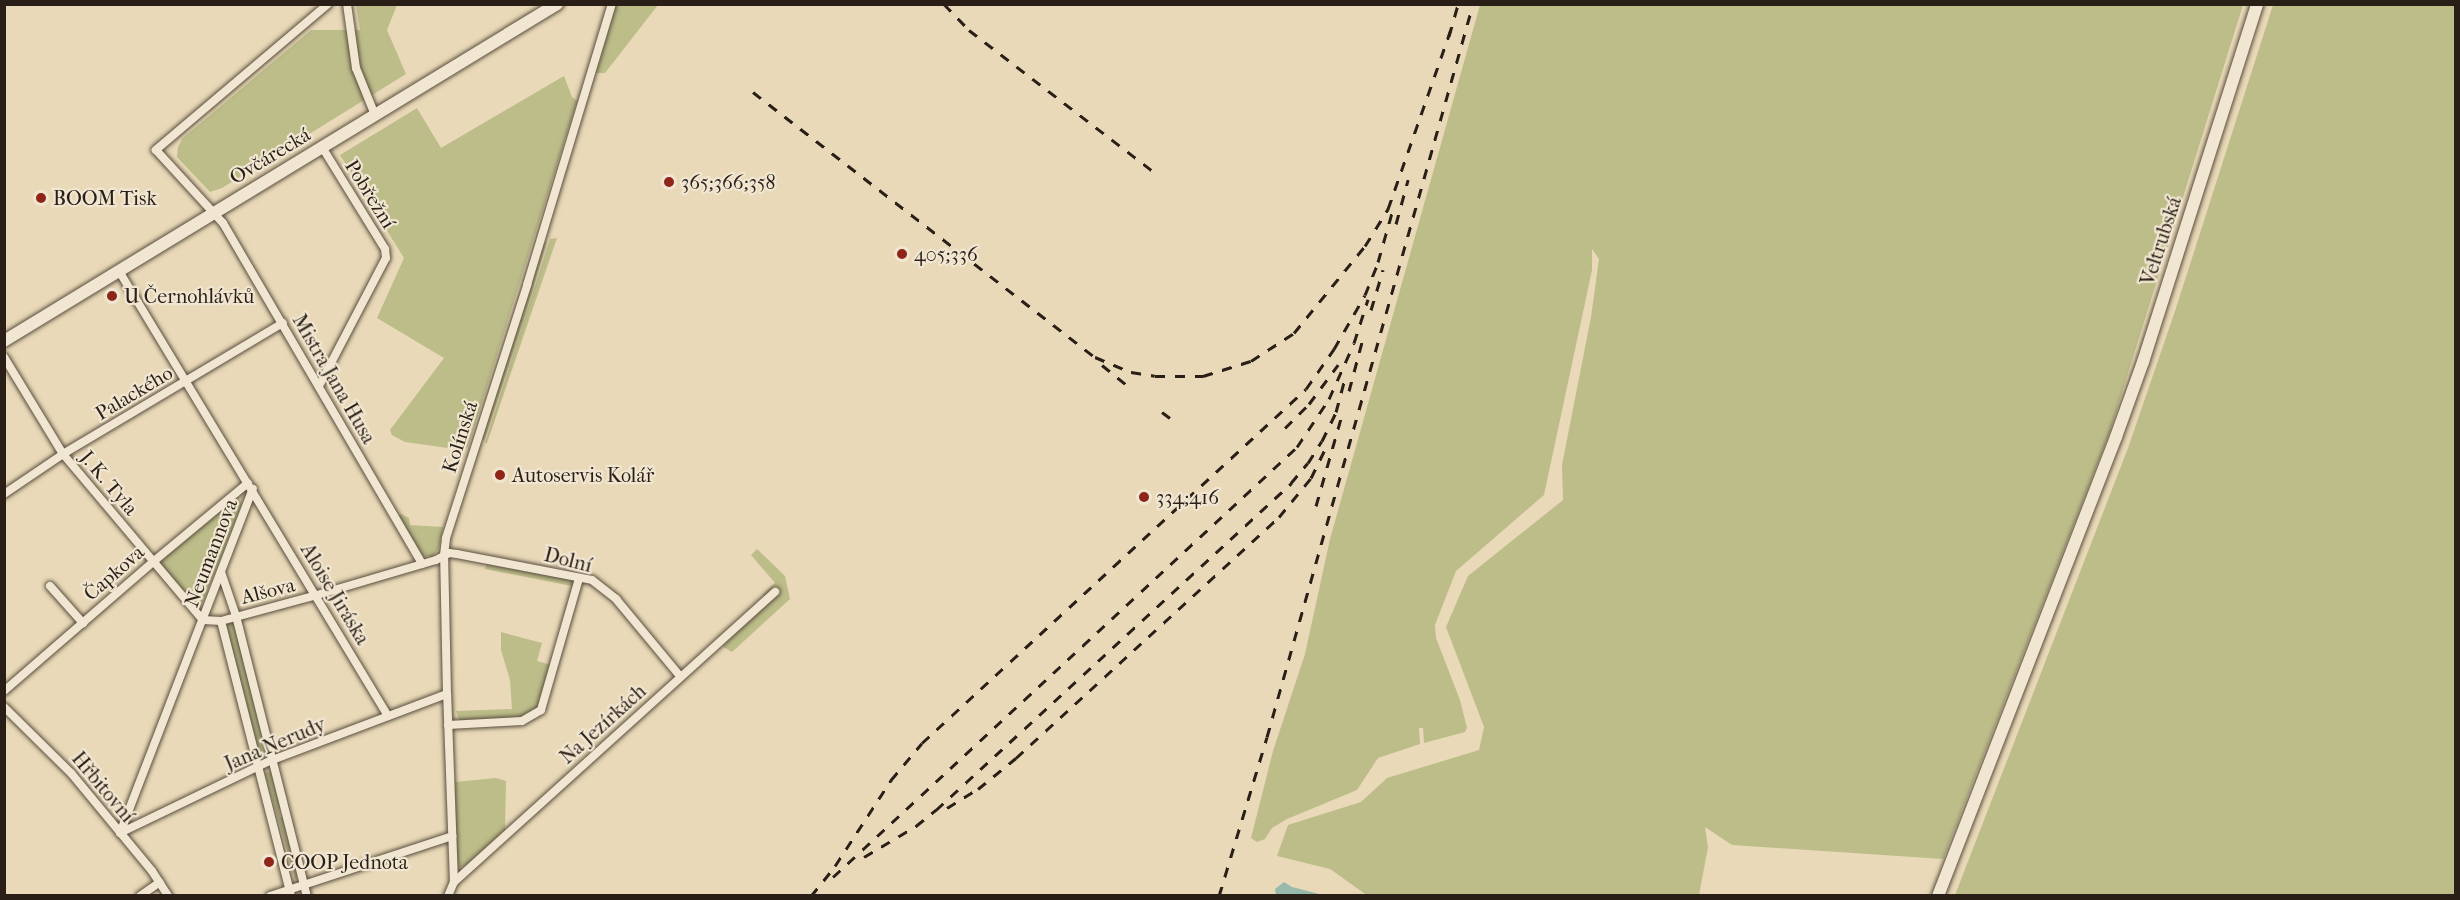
<!DOCTYPE html>
<html>
<head>
<meta charset="utf-8">
<style>
	body { margin:0 }
	#map { position:relative; width:2460px; height:900px; overflow:hidden; background:#e9d9b8; font-family:"IM FELL French Canon",serif }
	div>[style] { position:absolute }
	[style*='--x'] { left:calc(var(--x)*1px); top:calc(var(--y)*1px); width:calc(var(--w)*1px); rotate:calc(var(--a)*1deg) }
	.green>* { inset:0; background:#bdbd8a }
	.water>* { inset:0; background:#97baad }
	.roads { filter:drop-shadow(0 0 2px #594e3e) drop-shadow(0 0 2px #594e3e) }
	.street>* { height:8px; margin:-4px; padding:0 4px; transform-origin:4px; border-radius:4px; background:#f1e6d1 }
	.secondary>* { height:12px; margin:-6px; padding:0 6px; transform-origin:6px; border-radius:6px; background:#f1e6d1 }
	.rail>* { height:3px; margin-top:-1.5px; transform-origin:0; background:repeating-linear-gradient(90deg,#291f16 0 10px,transparent 0 20px) }
	.dots>* { width:16px; height:16px; translate:-50% -50%; box-sizing:border-box; border:3px solid #f1e6d1; border-radius:50% }
	span { translate:-50% -50%; white-space:nowrap; text-align:center; line-height:1.15; -webkit-text-stroke:4.5px #f1e6d1; paint-order:stroke }
	.street-label { font-size:20px; color:#291f16 }
	.poi-label { font-size:20px; color:#291f16 }
	.left { translate:0 -50%; text-align:left }
	.frame { position:absolute; inset:0; border:6px solid #291f16; pointer-events:none }
</style>
</head>
<body>
<div id="map">
	<div class="green">
		<i style="clip-path:polygon(356px 5px,397px 5px,387px 30px,406px 74px,222px 188px,210px 192px,177px 157px,178px 147px,183px 138px,311px 30px,360px 30px)"></i>
		<i style="clip-path:polygon(616px 5px,658px 5px,605px 73px,596px 73px)"></i>
		<i style="clip-path:polygon(1480px 5px,2243px 5px,2110px 431px,1943px 859px,1732px 845px,1705px 827px,1708px 847px,1699px 895px,1368px 896px,1330px 869px,1277px 856px,1288px 825px,1361px 802px,1387px 778px,1479px 750px,1484px 727px,1446px 627px,1468px 576px,1563px 500px,1562px 465px,1591px 317px,1599px 259px,1592px 249px,1592px 270px,1544px 495px,1456px 571px,1435px 625px,1436px 638px,1460px 700px,1467px 728px,1465px 732px,1424px 743px,1423px 728px,1419px 728px,1420px 744px,1378px 758px,1357px 790px,1287px 819px,1272px 828px,1265px 839px,1257px 842px,1251px 838px,1273px 751px,1305px 654px,1330px 539px)"></i>
		<i style="clip-path:polygon(2273px 5px,2455px 5px,2455px 895px,1955px 895px,2128px 448px,2176px 308px)"></i>
		<i style="clip-path:polygon(564px 76px,572px 97px,577px 101px,468px 447px,462px 450px,405px 442px,392px 435px,390px 430px,444px 358px,377px 318px,404px 258px,340px 155px,417px 108px,441px 148px)"></i>
		<i style="clip-path:polygon(557px 238px,487px 443px,485px 443px,550px 239px)"></i>
		<i style="clip-path:polygon(547px 241px,525px 316px,484px 441px,482px 439px,543px 245px)"></i>
		<i style="clip-path:polygon(237px 496px,242px 504px,200px 609px,161px 565px,160px 560px)"></i>
		<i style="clip-path:polygon(401px 514px,409px 518px,410px 525px,443px 527px,439px 548px,432px 557px,422px 555px,399px 516px)"></i>
		<i style="clip-path:polygon(757px 549px,785px 576px,790px 599px,732px 652px,722px 646px,768px 603px,763px 594px,775px 583px,751px 555px)"></i>
		<i style="clip-path:polygon(487px 561px,575px 580px,556px 647px,572px 586px,485px 569px)"></i>
		<i style="clip-path:polygon(231px 622px,235px 625px,267px 756px,264px 759px,260px 760px,226px 625px)"></i>
		<i style="clip-path:polygon(501px 632px,542px 643px,537px 661px,551px 665px,542px 704px,527px 718px,464px 722px,459px 720px,456px 711px,512px 709px,510px 680px,501px 650px)"></i>
		<i style="clip-path:polygon(272px 771px,281px 808px,279px 809px,280px 817px,284px 817px,298px 876px,295px 879px,265px 773px)"></i>
		<i style="clip-path:polygon(496px 778px,506px 781px,505px 830px,465px 866px,459px 867px,456px 862px,455px 782px)"></i>
	</div>
	<div class="water">
		<i style="clip-path:polygon(1284px 882px,1292px 887px,1323px 895px,1276px 895px,1275px 889px)"></i>
	</div>
	<div class="roads">
		<div class="street">
			<i style="--x:328;--y:4;--w:226;--a:139.7"></i>
			<i style="--x:156;--y:150;--w:99;--a:47.5"></i>
			<i style="--x:223;--y:223;--w:395;--a:59.7"></i>
			<i style="--x:347;--y:4;--w:65;--a:82"></i>
			<i style="--x:356;--y:68;--w:51;--a:68"></i>
			<i style="--x:119;--y:271;--w:520;--a:58.85"></i>
			<i style="--x:4;--y:357;--w:114;--a:58.7"></i>
			<i style="--x:63;--y:454;--w:217;--a:49.9"></i>
			<i style="--x:203;--y:620;--w:18;--a:3"></i>
			<i style="--x:221;--y:621;--w:99;--a:-15.2"></i>
			<i style="--x:317;--y:595;--w:124;--a:-16.4"></i>
			<i style="--x:436;--y:560;--w:15;--a:-28"></i>
			<i style="--x:449;--y:553;--w:8;--a:7"></i>
			<i style="--x:457;--y:554;--w:137;--a:10.9"></i>
			<i style="--x:592;--y:580;--w:31;--a:38"></i>
			<i style="--x:616;--y:599;--w:100;--a:50.3"></i>
			<i style="--x:319;--y:386;--w:144;--a:-62.4"></i>
			<i style="--x:386;--y:258;--w:9;--a:-96"></i>
			<i style="--x:385;--y:249;--w:120;--a:-121.7"></i>
			<i style="--x:4;--y:494;--w:71;--a:-34.1"></i>
			<i style="--x:63;--y:454;--w:256;--a:-30.8"></i>
			<i style="--x:221;--y:572;--w:46;--a:71.2"></i>
			<i style="--x:236;--y:616;--w:289;--a:75.8"></i>
			<i style="--x:50;--y:586;--w:50;--a:48.3"></i>
			<i style="--x:221;--y:621;--w:284;--a:75.7"></i>
			<i style="--x:4;--y:691;--w:198;--a:-40.9"></i>
			<i style="--x:154;--y:561;--w:122;--a:-39.7"></i>
			<i style="--x:4;--y:707;--w:94;--a:44.6"></i>
			<i style="--x:71;--y:773;--w:127;--a:50.4"></i>
			<i style="--x:152;--y:871;--w:30;--a:57"></i>
			<i style="--x:448;--y:725;--w:74;--a:-3.1"></i>
			<i style="--x:522;--y:721;--w:22;--a:-30"></i>
			<i style="--x:541;--y:710;--w:137;--a:-73.9"></i>
			<i style="--x:120;--y:833;--w:369;--a:-68.9"></i>
			<i style="--x:120;--y:833;--w:169;--a:-25.7"></i>
			<i style="--x:272;--y:760;--w:187;--a:-20.7"></i>
			<i style="--x:454;--y:882;--w:433;--a:-42.1"></i>
			<i style="--x:140;--y:896;--w:24;--a:-35"></i>
			<i style="--x:270;--y:896;--w:192;--a:-18.2"></i>
			<i style="--x:448;--y:896;--w:15;--a:-67"></i>
			<i style="--x:454;--y:882;--w:188;--a:-92.1"></i>
			<i style="--x:447;--y:694;--w:139;--a:-91.2"></i>
			<i style="--x:444;--y:555;--w:17;--a:-83"></i>
			<i style="--x:446;--y:538;--w:266;--a:-72.2"></i>
			<i style="--x:527;--y:285;--w:294;--a:-73.2"></i>
		</div>
		<div class="secondary">
			<i style="--x:4;--y:341;--w:648;--a:-31.36"></i>
			<i style="--x:1938;--y:896;--w:492;--a:-68.8"></i>
			<i style="--x:2116;--y:437;--w:80;--a:-70.2"></i>
			<i style="--x:2143;--y:362;--w:376;--a:-72.3"></i>
		</div>
	</div>
	<div class="rail">
		<i style="--x:944;--y:4;--w:36;--a:46"></i>
		<i style="--x:969;--y:30;--w:233;--a:37.5"></i>
		<i style="--x:1449;--y:36;--w:33;--a:-74"></i>
		<i style="--x:753;--y:92;--w:433;--a:37.8"></i>
		<i style="--x:1095;--y:357;--w:39;--a:23"></i>
		<i style="--x:1131;--y:372;--w:24;--a:9"></i>
		<i style="--x:1155;--y:376;--w:48;--a:0"></i>
		<i style="--x:1203;--y:376;--w:50;--a:-17.4"></i>
		<i style="--x:1251;--y:361;--w:51;--a:-33.1"></i>
		<i style="--x:1294;--y:333;--w:112;--a:-50.8"></i>
		<i style="--x:1365;--y:246;--w:44;--a:-58.1"></i>
		<i style="--x:1388;--y:209;--w:191;--a:-70.7"></i>
		<i style="--x:1396;--y:224;--w:46;--a:-74.7"></i>
		<i style="--x:1371;--y:310;--w:42;--a:-73.3"></i>
		<i style="--x:1102;--y:365;--w:32;--a:39"></i>
		<i style="--x:1349;--y:391;--w:51;--a:-75.1"></i>
		<i style="--x:1162;--y:412;--w:10;--a:37"></i>
		<i style="--x:1285;--y:428;--w:34;--a:-45"></i>
		<i style="--x:1309;--y:404;--w:49;--a:-53.4"></i>
		<i style="--x:1316;--y:506;--w:99;--a:-74.1"></i>
		<i style="--x:947;--y:808;--w:36;--a:-32"></i>
		<i style="--x:978;--y:789;--w:49;--a:-39.2"></i>
		<i style="--x:1016;--y:758;--w:357;--a:-42.5"></i>
		<i style="--x:1279;--y:517;--w:50;--a:-50.6"></i>
		<i style="--x:1311;--y:478;--w:32;--a:-64"></i>
		<i style="--x:864;--y:857;--w:61;--a:-30.8"></i>
		<i style="--x:916;--y:826;--w:26;--a:-39"></i>
		<i style="--x:936;--y:810;--w:483;--a:-42.6"></i>
		<i style="--x:1291;--y:483;--w:26;--a:-50"></i>
		<i style="--x:1308;--y:463;--w:26;--a:-58"></i>
		<i style="--x:1322;--y:441;--w:32;--a:-64"></i>
		<i style="--x:1336;--y:412;--w:34;--a:-75"></i>
		<i style="--x:833;--y:877;--w:633;--a:-42.82"></i>
		<i style="--x:1297;--y:447;--w:58;--a:-56.3"></i>
		<i style="--x:1329;--y:399;--w:61;--a:-65.9"></i>
		<i style="--x:1354;--y:343;--w:46;--a:-72.3"></i>
		<i style="--x:811;--y:896;--w:38;--a:-51"></i>
		<i style="--x:835;--y:866;--w:103;--a:-56.9"></i>
		<i style="--x:891;--y:780;--w:48;--a:-50"></i>
		<i style="--x:922;--y:743;--w:522;--a:-42.67"></i>
		<i style="--x:1306;--y:389;--w:49;--a:-55"></i>
		<i style="--x:1334;--y:349;--w:62;--a:-60.1"></i>
		<i style="--x:1365;--y:295;--w:35;--a:-68"></i>
		<i style="--x:1378;--y:262;--w:51;--a:-74.1"></i>
		<i style="--x:1219;--y:896;--w:166;--a:-73.2"></i>
		<i style="--x:1267;--y:737;--w:761;--a:-74.3"></i>
	</div>
	<div class="dots">
		<i style="left:669px;top:182px;background:#8f2418"></i>
		<i style="left:41px;top:198px;background:#8f2418"></i>
		<i style="left:902px;top:254px;background:#8f2418"></i>
		<i style="left:112px;top:296px;background:#8f2418"></i>
		<i style="left:500px;top:475px;background:#8f2418"></i>
		<i style="left:1144px;top:497px;background:#8f2418"></i>
		<i style="left:269px;top:862px;background:#8f2418"></i>
	</div>
	<div class="street-label">
		<span style="left:270px;top:156px;rotate:-31deg">Ovčárecká</span>
		<span style="left:370px;top:194px;rotate:58deg">Pobřežní</span>
		<span style="left:2161px;top:241px;rotate:-72deg">Veltrubská</span>
		<span style="left:334px;top:379px;rotate:60deg">Mistra Jana Husa</span>
		<span style="left:134px;top:393px;rotate:-31deg">Palackého</span>
		<span style="left:460px;top:437px;rotate:-72deg">Kolínská</span>
		<span style="left:109px;top:483px;rotate:50deg">J. K. Tyla</span>
		<span style="left:211px;top:553px;rotate:-69deg">Neumannova</span>
		<span style="left:568px;top:560px;rotate:14deg">Dolní</span>
		<span style="left:114px;top:573px;rotate:-41deg">Čapkova</span>
		<span style="left:268px;top:591px;rotate:-14deg">Alšova</span>
		<span style="left:335px;top:594px;rotate:59deg">Aloise Jiráska</span>
		<span style="left:603px;top:724px;rotate:-42deg">Na Jezírkách</span>
		<span style="left:275px;top:744px;rotate:-23deg">Jana Nerudy</span>
		<span style="left:103px;top:787px;rotate:50deg">Hřbitovní</span>
	</div>
	<div class="poi-label">
		<span class="left" style="left:681px;top:182px">365;366;358</span>
		<span class="left" style="left:53px;top:198px">BOOM Tisk</span>
		<span class="left" style="left:914px;top:254px">405;336</span>
		<span class="left" style="left:124px;top:296px">U Černohlávků</span>
		<span class="left" style="left:512px;top:475px">Autoservis Kolář</span>
		<span class="left" style="left:1156px;top:497px">334;416</span>
		<span class="left" style="left:281px;top:862px">COOP Jednota</span>
	</div>
	<div class="frame"></div>
</div>
</body>
</html>
